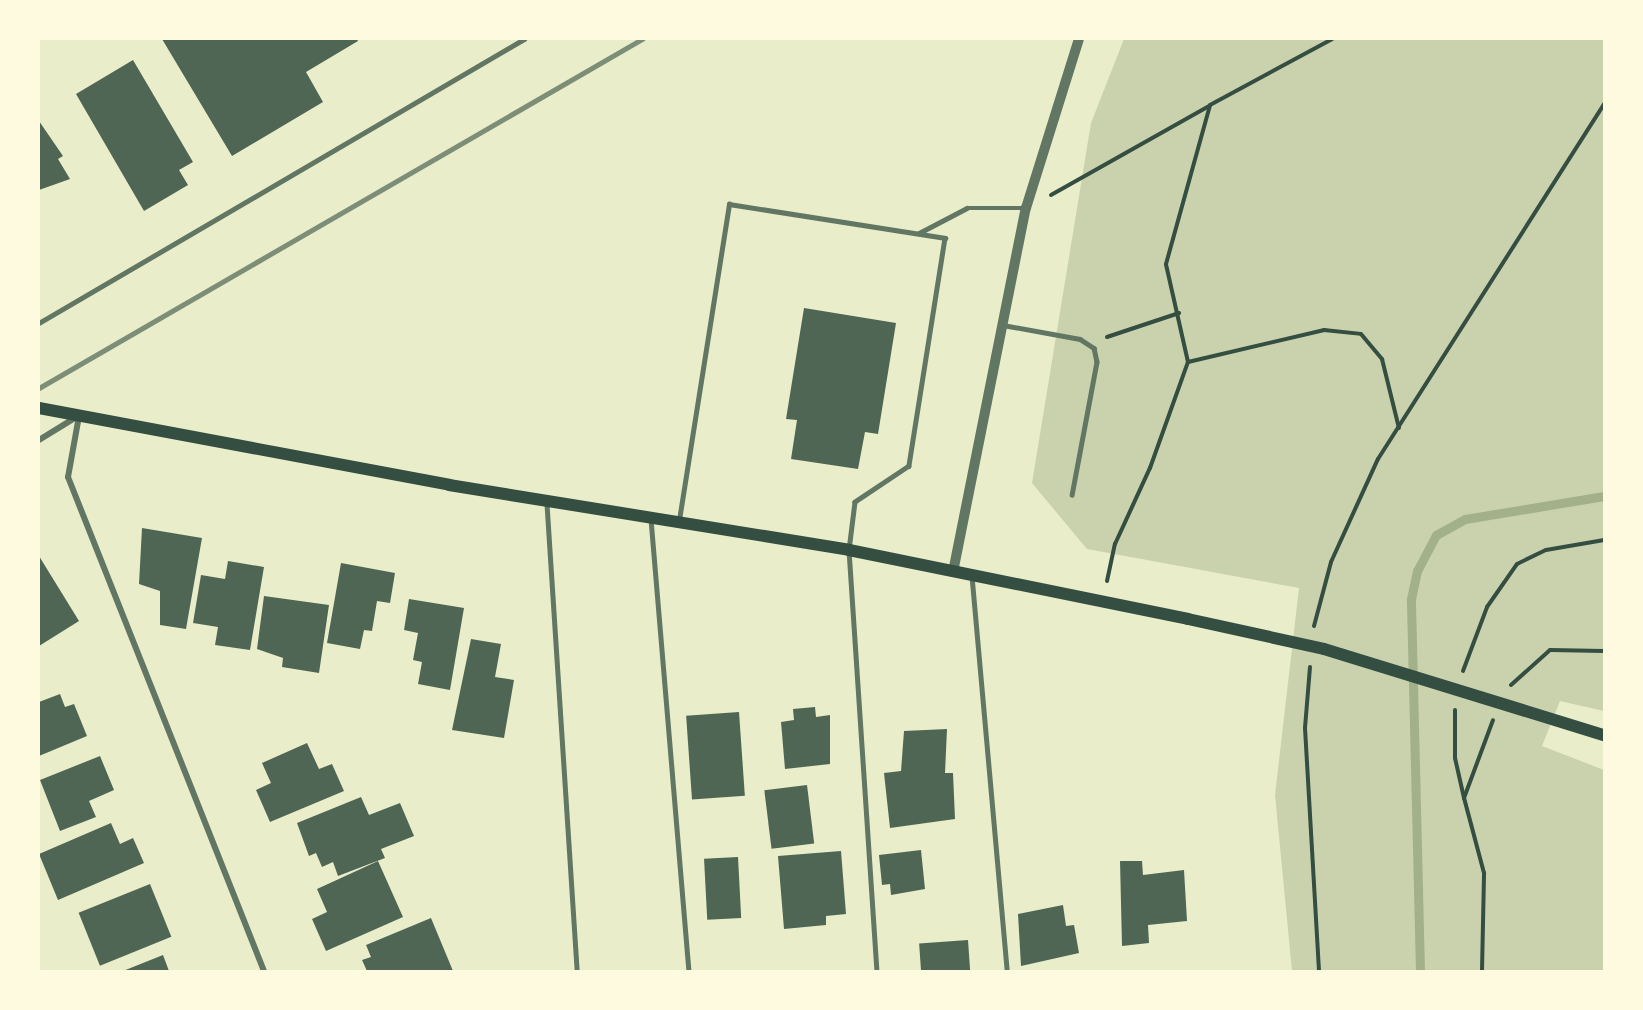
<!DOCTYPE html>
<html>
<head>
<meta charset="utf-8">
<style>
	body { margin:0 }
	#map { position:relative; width:1643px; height:1010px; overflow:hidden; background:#e9edc9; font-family:"Golos Text",sans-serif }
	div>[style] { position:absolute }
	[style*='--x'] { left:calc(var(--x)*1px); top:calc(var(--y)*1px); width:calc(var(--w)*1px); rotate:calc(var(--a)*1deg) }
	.green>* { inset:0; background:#cad2ad }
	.stream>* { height:9px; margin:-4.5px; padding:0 4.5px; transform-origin:4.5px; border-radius:4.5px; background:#a3b18a }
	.building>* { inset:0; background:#4f6655; transform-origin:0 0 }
	.path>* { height:4px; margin:-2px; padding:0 2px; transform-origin:2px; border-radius:2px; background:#344e41 }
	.service>* { height:4.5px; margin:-2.25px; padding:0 2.25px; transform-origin:2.25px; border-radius:2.25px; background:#617663 }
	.minor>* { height:6px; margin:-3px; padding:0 3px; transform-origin:3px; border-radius:3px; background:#617663 }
	.tertiary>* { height:10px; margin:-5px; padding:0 5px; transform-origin:5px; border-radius:5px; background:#617663 }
	.secondary>* { height:12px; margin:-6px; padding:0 6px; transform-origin:6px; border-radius:6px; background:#344e41 }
	.rail>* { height:4.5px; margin:-2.25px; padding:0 2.25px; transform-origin:2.25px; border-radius:2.25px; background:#7c8e77 }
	span { translate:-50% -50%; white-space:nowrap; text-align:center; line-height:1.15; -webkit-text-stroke:5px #fefae0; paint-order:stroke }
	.frame { position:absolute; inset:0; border:40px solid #fefae0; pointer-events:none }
</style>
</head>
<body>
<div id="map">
	<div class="green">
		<i style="clip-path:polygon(1124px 39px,1604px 39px,1604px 711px,1560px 701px,1542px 746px,1604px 770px,1604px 971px,1292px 971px,1275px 795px,1299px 588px,1087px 549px,1032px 483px,1091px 123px)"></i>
	</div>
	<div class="stream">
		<i style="--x:1420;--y:971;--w:372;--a:-91.4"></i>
		<i style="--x:1411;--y:599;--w:29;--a:-78"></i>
		<i style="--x:1417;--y:571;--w:41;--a:-62.2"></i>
		<i style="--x:1436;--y:535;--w:33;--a:-29"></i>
		<i style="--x:1465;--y:519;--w:141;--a:-9.4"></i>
	</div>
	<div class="building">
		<i style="clip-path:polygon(162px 39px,357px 39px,358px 41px,306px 72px,323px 102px,232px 156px)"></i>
		<i style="clip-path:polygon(133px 60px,193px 162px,179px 170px,188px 185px,144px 211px,76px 94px)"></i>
		<i style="clip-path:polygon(39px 121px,63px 156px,58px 159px,70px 179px,39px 190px)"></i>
		<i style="clip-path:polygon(804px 308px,896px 323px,878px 434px,865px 432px,858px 469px,791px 459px,797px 420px,786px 419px)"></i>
		<i style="clip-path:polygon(142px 528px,202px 538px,186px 629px,160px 625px,160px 591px,139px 584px)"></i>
		<i style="clip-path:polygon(39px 556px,79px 621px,39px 646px)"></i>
		<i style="clip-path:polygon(228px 561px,264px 567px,250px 650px,215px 645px,218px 627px,193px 623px,201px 575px,225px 579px)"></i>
		<i style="clip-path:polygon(341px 563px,395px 573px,390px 603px,377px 601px,372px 631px,364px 630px,360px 649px,327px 643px)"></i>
		<i style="clip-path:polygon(264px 596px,329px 605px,319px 673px,282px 667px,283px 658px,257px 649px)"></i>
		<i style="clip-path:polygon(409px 599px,464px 608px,450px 690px,418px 684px,422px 662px,413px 660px,418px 633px,404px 630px)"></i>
		<i style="clip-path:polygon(471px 639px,501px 644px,495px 677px,514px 680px,504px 738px,452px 730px)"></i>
		<i style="clip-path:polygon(60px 694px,65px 707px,74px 704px,87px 736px,39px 756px,39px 702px)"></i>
		<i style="clip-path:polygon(815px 707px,816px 717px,830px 715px,830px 764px,785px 769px,781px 722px,794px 720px,793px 709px)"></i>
		<i style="left:739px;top:712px;width:84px;height:53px;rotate:86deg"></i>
		<i style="clip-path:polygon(947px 729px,945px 773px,953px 773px,955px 819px,890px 828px,884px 773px,901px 771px,904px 731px)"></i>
		<i style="clip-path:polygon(307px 743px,319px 769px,332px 764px,344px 791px,270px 822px,256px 790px,271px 783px,262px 763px)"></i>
		<i style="clip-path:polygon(100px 756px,114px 790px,89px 801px,96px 817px,60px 831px,40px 780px)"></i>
		<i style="left:807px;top:785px;width:59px;height:43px;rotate:83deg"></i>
		<i style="clip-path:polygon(361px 797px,369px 815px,400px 803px,414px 836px,381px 849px,385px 858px,338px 876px,333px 862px,322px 867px,316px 853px,309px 856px,297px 823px)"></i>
		<i style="clip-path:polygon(111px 823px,120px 844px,133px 838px,144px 863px,58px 900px,39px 854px)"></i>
		<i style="clip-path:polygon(921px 850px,925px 889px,891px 895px,890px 884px,882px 885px,879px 855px)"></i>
		<i style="clip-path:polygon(841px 851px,846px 914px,826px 916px,826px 925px,784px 929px,778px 856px)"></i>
		<i style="left:738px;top:857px;width:61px;height:34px;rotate:87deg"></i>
		<i style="clip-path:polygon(378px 861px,403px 917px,326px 951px,312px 919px,327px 912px,317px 889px)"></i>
		<i style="clip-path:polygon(1120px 861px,1142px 861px,1143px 875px,1184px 870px,1187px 921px,1148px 925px,1149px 943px,1122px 946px)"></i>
		<i style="left:150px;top:884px;width:57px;height:77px;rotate:68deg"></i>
		<i style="clip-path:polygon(1063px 905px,1066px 926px,1074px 925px,1079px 953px,1021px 966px,1018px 914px)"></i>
		<i style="clip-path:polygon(431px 918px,453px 971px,367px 971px,362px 960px,371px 957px,366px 945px)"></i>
		<i style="left:968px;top:940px;width:31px;height:49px;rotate:86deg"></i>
		<i style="clip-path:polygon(163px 955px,169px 971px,123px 971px)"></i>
	</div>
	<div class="path">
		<i style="--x:1051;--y:195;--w:181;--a:-29.4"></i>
		<i style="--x:1107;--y:337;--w:76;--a:-18.4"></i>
		<i style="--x:1188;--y:362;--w:100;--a:-102.7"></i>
		<i style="--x:1166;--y:264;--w:165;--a:-74.5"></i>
		<i style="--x:1210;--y:105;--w:139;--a:-28.4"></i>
		<i style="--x:1107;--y:581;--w:38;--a:-78"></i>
		<i style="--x:1115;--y:544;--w:84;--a:-65.3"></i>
		<i style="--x:1150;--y:468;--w:113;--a:-70.3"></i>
		<i style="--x:1188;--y:362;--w:140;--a:-13.2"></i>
		<i style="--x:1324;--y:330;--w:37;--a:6"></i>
		<i style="--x:1361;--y:334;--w:33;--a:50"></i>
		<i style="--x:1382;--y:359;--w:71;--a:76.2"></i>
		<i style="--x:1314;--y:626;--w:66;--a:-75.1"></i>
		<i style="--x:1331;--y:562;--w:113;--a:-65.5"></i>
		<i style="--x:1378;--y:459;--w:421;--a:-57.5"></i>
		<i style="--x:1310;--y:667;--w:61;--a:94.7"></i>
		<i style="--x:1305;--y:728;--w:243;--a:86.7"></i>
		<i style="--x:1463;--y:671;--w:68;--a:-69.4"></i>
		<i style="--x:1487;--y:607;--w:52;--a:-55.1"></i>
		<i style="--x:1517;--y:564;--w:32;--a:-26"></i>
		<i style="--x:1546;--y:550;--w:59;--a:-9.8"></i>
		<i style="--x:1511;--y:685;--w:52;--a:-41.9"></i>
		<i style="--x:1550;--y:650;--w:54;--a:1.1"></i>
		<i style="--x:1455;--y:710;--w:48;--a:90"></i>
		<i style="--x:1455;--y:758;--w:41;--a:77.3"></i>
		<i style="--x:1482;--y:971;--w:98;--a:-88.8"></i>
		<i style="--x:1484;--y:873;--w:78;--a:-104.9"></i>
		<i style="--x:1464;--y:798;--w:83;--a:-69.6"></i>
	</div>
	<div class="service">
		<i style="--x:919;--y:233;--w:54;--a:-27.5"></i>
		<i style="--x:967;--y:208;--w:59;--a:0"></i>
		<i style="--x:39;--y:323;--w:562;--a:-30.35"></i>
		<i style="--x:1003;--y:325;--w:78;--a:10.3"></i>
		<i style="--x:1080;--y:339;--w:17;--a:33"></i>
		<i style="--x:1094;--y:348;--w:14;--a:78"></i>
		<i style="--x:1097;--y:362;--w:135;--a:100.6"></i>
		<i style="--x:547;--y:504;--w:468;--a:86.3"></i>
		<i style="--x:651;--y:519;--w:454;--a:85.2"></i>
		<i style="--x:679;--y:520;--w:320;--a:-81"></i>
		<i style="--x:729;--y:204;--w:219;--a:8.9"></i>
		<i style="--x:945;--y:238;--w:231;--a:99"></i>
		<i style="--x:909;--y:466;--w:65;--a:146.3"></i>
		<i style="--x:855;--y:502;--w:48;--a:97.1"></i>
		<i style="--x:849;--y:550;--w:422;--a:86.2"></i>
		<i style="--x:972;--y:576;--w:397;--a:84.9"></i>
	</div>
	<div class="minor">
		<i style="--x:79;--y:416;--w:62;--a:100.2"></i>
		<i style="--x:68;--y:477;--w:531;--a:68.36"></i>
		<i style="--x:39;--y:440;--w:46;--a:-31.6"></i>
	</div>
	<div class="tertiary">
		<i style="--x:953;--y:572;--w:371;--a:-78.7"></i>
		<i style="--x:1026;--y:208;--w:177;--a:-72.6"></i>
	</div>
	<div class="secondary">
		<i style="--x:39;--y:408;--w:417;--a:10.6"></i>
		<i style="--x:449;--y:485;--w:405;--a:9.2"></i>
		<i style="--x:849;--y:550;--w:346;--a:11.5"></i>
		<i style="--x:1188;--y:619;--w:139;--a:12.4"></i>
		<i style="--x:1324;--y:649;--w:293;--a:17.1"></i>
	</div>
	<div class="rail">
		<i style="--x:39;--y:388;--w:697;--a:-30.06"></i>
	</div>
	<div class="frame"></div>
</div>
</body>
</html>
